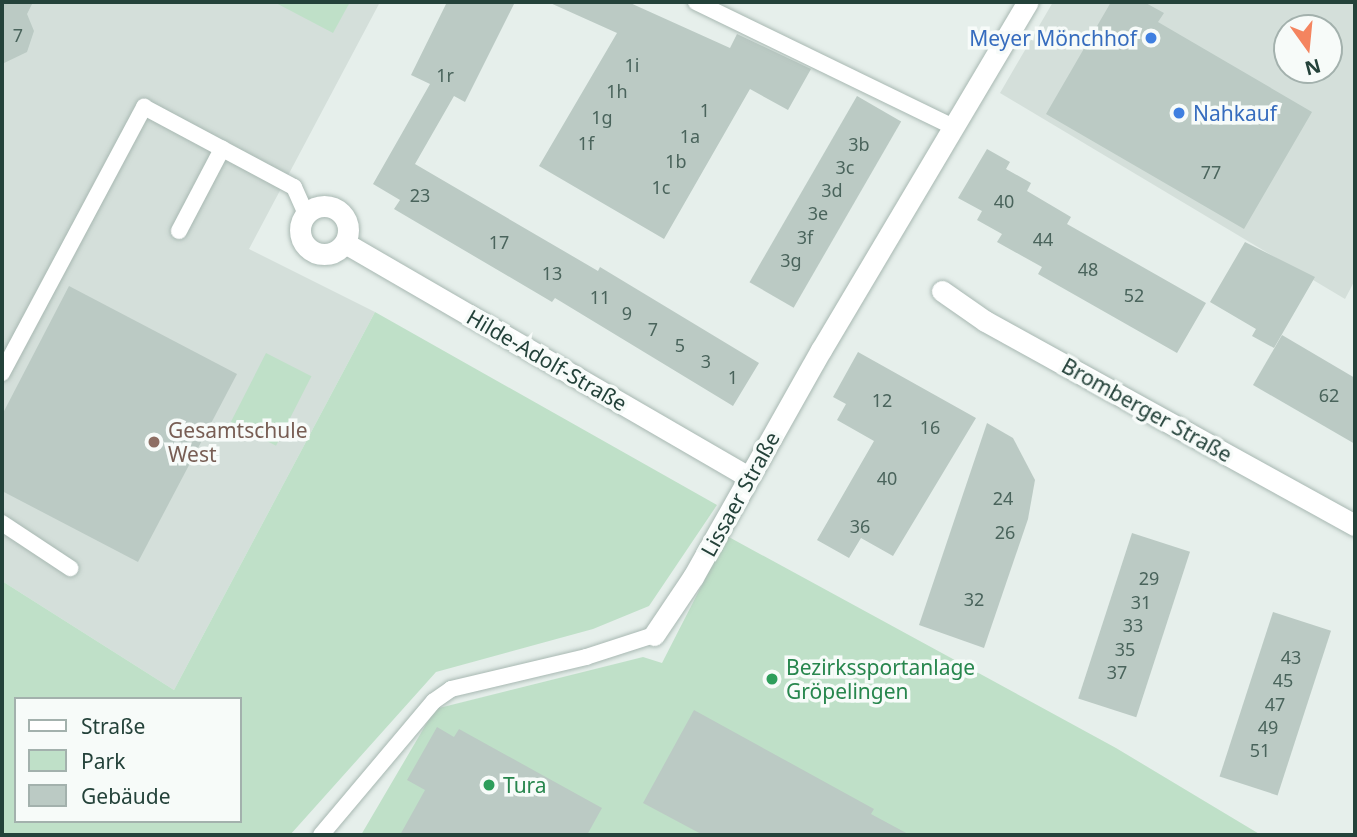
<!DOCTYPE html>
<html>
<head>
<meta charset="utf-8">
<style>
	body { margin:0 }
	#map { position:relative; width:1357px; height:837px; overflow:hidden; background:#e6efeb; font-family:"Noto Sans",sans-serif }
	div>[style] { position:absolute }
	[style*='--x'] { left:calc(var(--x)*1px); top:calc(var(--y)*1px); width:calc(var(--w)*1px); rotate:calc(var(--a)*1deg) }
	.built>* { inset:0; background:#d4dfda }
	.green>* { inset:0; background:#bfe0c8; transform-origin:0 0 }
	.building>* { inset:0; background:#bbcac4; transform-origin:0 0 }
	.roads { filter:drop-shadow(0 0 2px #a8b8b2) drop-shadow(0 0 2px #a8b8b2) }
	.service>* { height:16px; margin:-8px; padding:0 8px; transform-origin:8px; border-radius:8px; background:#fff }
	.minor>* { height:21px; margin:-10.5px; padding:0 10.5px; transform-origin:10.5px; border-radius:10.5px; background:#fff }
	.minor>.ring { margin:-10.5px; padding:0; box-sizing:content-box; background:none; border:21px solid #fff; border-radius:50% }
	.dots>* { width:19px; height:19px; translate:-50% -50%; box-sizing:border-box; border:4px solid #f7fbf9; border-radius:50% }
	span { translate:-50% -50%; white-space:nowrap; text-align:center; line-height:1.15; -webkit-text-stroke:7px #f7fbf9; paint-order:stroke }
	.number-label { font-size:18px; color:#4a645c }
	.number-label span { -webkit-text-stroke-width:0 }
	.shop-label { font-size:21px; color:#366cbe }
	.right { translate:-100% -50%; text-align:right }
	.left { translate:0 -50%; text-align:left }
	.street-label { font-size:21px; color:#24423a }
	.education-label { font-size:21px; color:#785e54 }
	.leisure-label { font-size:21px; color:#27864d }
	.frame { position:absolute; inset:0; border:4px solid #24423a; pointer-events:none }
	.legend { position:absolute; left:14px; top:697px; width:228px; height:126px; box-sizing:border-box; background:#f7fbf9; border:2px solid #a3b1ad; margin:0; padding:9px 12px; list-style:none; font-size:21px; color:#24423a }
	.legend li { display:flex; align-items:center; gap:14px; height:35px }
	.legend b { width:35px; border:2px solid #a3b1ad }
	.north { position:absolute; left:1273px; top:14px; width:70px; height:70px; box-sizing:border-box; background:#f7fbf9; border:2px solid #a3b1ad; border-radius:50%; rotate:165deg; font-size:19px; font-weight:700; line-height:28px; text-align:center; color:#24423a }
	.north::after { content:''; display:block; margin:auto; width:24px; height:32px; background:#f4845f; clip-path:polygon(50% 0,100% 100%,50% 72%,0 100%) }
</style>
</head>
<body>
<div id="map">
	<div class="built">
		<i style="clip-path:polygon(2px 2px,380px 2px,249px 249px,375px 312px,174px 690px,2px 581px)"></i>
		<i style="clip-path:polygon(evenodd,1053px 2px,1355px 2px,1355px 280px,1345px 299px,1000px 93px,1053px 2px,1287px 28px,1329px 28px,1329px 70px,1287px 70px,1287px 28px)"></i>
	</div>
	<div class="green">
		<i style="clip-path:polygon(274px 2px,350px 2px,333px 33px)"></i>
		<i style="clip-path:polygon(evenodd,375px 312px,717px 505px,649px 606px,593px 629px,436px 672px,290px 835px,2px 835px,2px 581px,174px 690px,375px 312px,16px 699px,240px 699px,240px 821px,16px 821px,16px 699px)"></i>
		<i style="left:266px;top:353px;width:51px;height:78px;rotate:27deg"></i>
		<i style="clip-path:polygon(727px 536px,1116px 748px,1261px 835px,361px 835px,435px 709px,643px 657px,662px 663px)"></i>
	</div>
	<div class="building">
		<i style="clip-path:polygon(2px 2px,33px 2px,27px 14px,34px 31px,27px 52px,2px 64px)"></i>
		<i style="clip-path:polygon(447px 2px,515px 2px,465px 102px,454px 96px,415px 164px,598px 271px,600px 267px,759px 363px,733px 406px,555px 298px,552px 302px,394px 209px,400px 200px,373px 184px,430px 84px,411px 75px)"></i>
		<i style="clip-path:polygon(548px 2px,628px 2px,730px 48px,737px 34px,811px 69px,788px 110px,750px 89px,664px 239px,539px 166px,617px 33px)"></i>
		<i style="clip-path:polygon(1111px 2px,1144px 2px,1164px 13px,1158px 22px,1312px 112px,1244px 229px,1046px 114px)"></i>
		<i style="left:857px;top:96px;width:51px;height:215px;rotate:30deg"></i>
		<i style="clip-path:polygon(987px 149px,1010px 162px,1006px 169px,1031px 183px,1027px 191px,1071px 217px,1067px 224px,1206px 303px,1177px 353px,1038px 274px,1042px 267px,997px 242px,1002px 234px,977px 220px,982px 211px,958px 198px)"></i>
		<i style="clip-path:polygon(1245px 242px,1315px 277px,1274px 348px,1252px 336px,1256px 329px,1210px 302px)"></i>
		<i style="clip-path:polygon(69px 286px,237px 374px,138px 562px,2px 491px,2px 415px)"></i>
		<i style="clip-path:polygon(1282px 335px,1355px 378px,1355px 444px,1253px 385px)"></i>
		<i style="clip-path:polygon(858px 352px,976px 418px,893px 556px,861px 538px,849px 558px,817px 540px,874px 441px,837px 420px,846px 404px,833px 397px)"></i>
		<i style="clip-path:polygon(987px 423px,1013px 438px,1035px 480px,1028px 519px,984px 648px,919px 625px)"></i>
		<i style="left:1132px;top:533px;width:61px;height:174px;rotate:18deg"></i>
		<i style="left:1273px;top:612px;width:61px;height:173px;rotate:18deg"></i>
		<i style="clip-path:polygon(694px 710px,874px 809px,871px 814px,910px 835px,703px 835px,643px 803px)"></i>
		<i style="clip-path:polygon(437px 727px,454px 737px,459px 729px,602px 808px,587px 835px,400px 835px,425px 790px,407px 780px)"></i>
	</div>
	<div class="roads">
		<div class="service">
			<i style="--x:696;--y:2;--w:287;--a:25.9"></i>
			<i style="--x:179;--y:231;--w:93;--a:-62.3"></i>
			<i style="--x:2;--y:373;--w:302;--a:-61.9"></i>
			<i style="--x:144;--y:107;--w:170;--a:28.1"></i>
			<i style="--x:294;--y:187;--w:30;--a:66"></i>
			<i style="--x:2;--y:523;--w:82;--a:33.5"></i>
			<i style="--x:321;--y:835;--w:175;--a:-49.9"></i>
			<i style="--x:434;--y:701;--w:21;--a:-35"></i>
			<i style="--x:451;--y:689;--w:139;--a:-13.3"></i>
			<i style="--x:586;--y:657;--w:71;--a:-17.9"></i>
		</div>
		<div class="minor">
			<i class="ring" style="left:300px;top:206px;width:27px;height:27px"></i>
			<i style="--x:345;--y:243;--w:466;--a:30.1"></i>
			<i style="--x:942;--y:291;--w:52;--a:34.9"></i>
			<i style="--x:985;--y:321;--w:423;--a:28.9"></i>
			<i style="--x:654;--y:635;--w:70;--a:-56.1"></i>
			<i style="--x:693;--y:577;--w:261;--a:-60.6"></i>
			<i style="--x:821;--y:350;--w:405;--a:-59.3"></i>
		</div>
	</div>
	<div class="dots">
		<i style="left:1151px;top:38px;background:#3f7fe0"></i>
		<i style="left:1179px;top:113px;background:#3f7fe0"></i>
		<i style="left:154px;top:442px;background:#8d6e63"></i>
		<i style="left:772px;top:679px;background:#2e9e5b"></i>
		<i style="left:489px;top:785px;background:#2e9e5b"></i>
	</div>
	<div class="number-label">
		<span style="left:18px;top:35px">7</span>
		<span style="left:632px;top:65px">1i</span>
		<span style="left:445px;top:75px">1r</span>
		<span style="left:617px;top:91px">1h</span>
		<span style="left:705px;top:110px">1</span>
		<span style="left:602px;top:117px">1g</span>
		<span style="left:690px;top:136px">1a</span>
		<span style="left:586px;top:143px">1f</span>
		<span style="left:859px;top:144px">3b</span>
		<span style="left:676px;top:161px">1b</span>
		<span style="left:845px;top:167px">3c</span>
		<span style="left:1211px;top:172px">77</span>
		<span style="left:661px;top:187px">1c</span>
		<span style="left:832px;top:190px">3d</span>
		<span style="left:420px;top:195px">23</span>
		<span style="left:1004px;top:201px">40</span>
		<span style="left:818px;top:213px">3e</span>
		<span style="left:805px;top:237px">3f</span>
		<span style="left:1043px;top:239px">44</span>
		<span style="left:499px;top:242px">17</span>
		<span style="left:791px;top:260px">3g</span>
		<span style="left:1088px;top:269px">48</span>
		<span style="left:552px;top:273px">13</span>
		<span style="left:1134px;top:295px">52</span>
		<span style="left:600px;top:297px">11</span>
		<span style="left:627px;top:313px">9</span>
		<span style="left:653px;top:329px">7</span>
		<span style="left:680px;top:345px">5</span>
		<span style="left:706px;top:361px">3</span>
		<span style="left:733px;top:377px">1</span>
		<span style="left:1329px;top:395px">62</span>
		<span style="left:882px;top:400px">12</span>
		<span style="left:930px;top:427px">16</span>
		<span style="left:887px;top:478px">40</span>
		<span style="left:1003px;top:498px">24</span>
		<span style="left:860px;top:526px">36</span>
		<span style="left:1005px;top:532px">26</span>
		<span style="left:1149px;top:578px">29</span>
		<span style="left:974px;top:599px">32</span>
		<span style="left:1141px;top:602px">31</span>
		<span style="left:1133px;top:625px">33</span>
		<span style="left:1125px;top:649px">35</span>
		<span style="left:1291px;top:657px">43</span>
		<span style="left:1117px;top:672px">37</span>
		<span style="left:1283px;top:680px">45</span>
		<span style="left:1275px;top:704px">47</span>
		<span style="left:1268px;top:727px">49</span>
		<span style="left:1260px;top:750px">51</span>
	</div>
	<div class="shop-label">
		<span class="right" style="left:1137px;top:38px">Meyer Mönchhof</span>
		<span class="left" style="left:1193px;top:113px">Nahkauf</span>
	</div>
	<div class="street-label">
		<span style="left:547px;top:360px;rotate:30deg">Hilde-Adolf-Straße</span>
		<span style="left:1147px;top:410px;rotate:29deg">Bromberger Straße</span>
		<span style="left:740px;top:494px;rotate:-61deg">Lissaer Straße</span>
	</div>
	<div class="education-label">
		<span class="left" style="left:168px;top:442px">Gesamtschule<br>West</span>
	</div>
	<div class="leisure-label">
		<span class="left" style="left:786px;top:679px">Bezirkssportanlage<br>Gröpelingen</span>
		<span class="left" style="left:503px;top:785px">Tura</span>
	</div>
	<div class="frame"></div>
	<ul class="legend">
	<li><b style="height:9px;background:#fff"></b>Straße</li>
	<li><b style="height:19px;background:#bfe0c8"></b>Park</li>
	<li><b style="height:19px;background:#bbcac4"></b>Gebäude</li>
	</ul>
	<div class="north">N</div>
</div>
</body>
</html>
